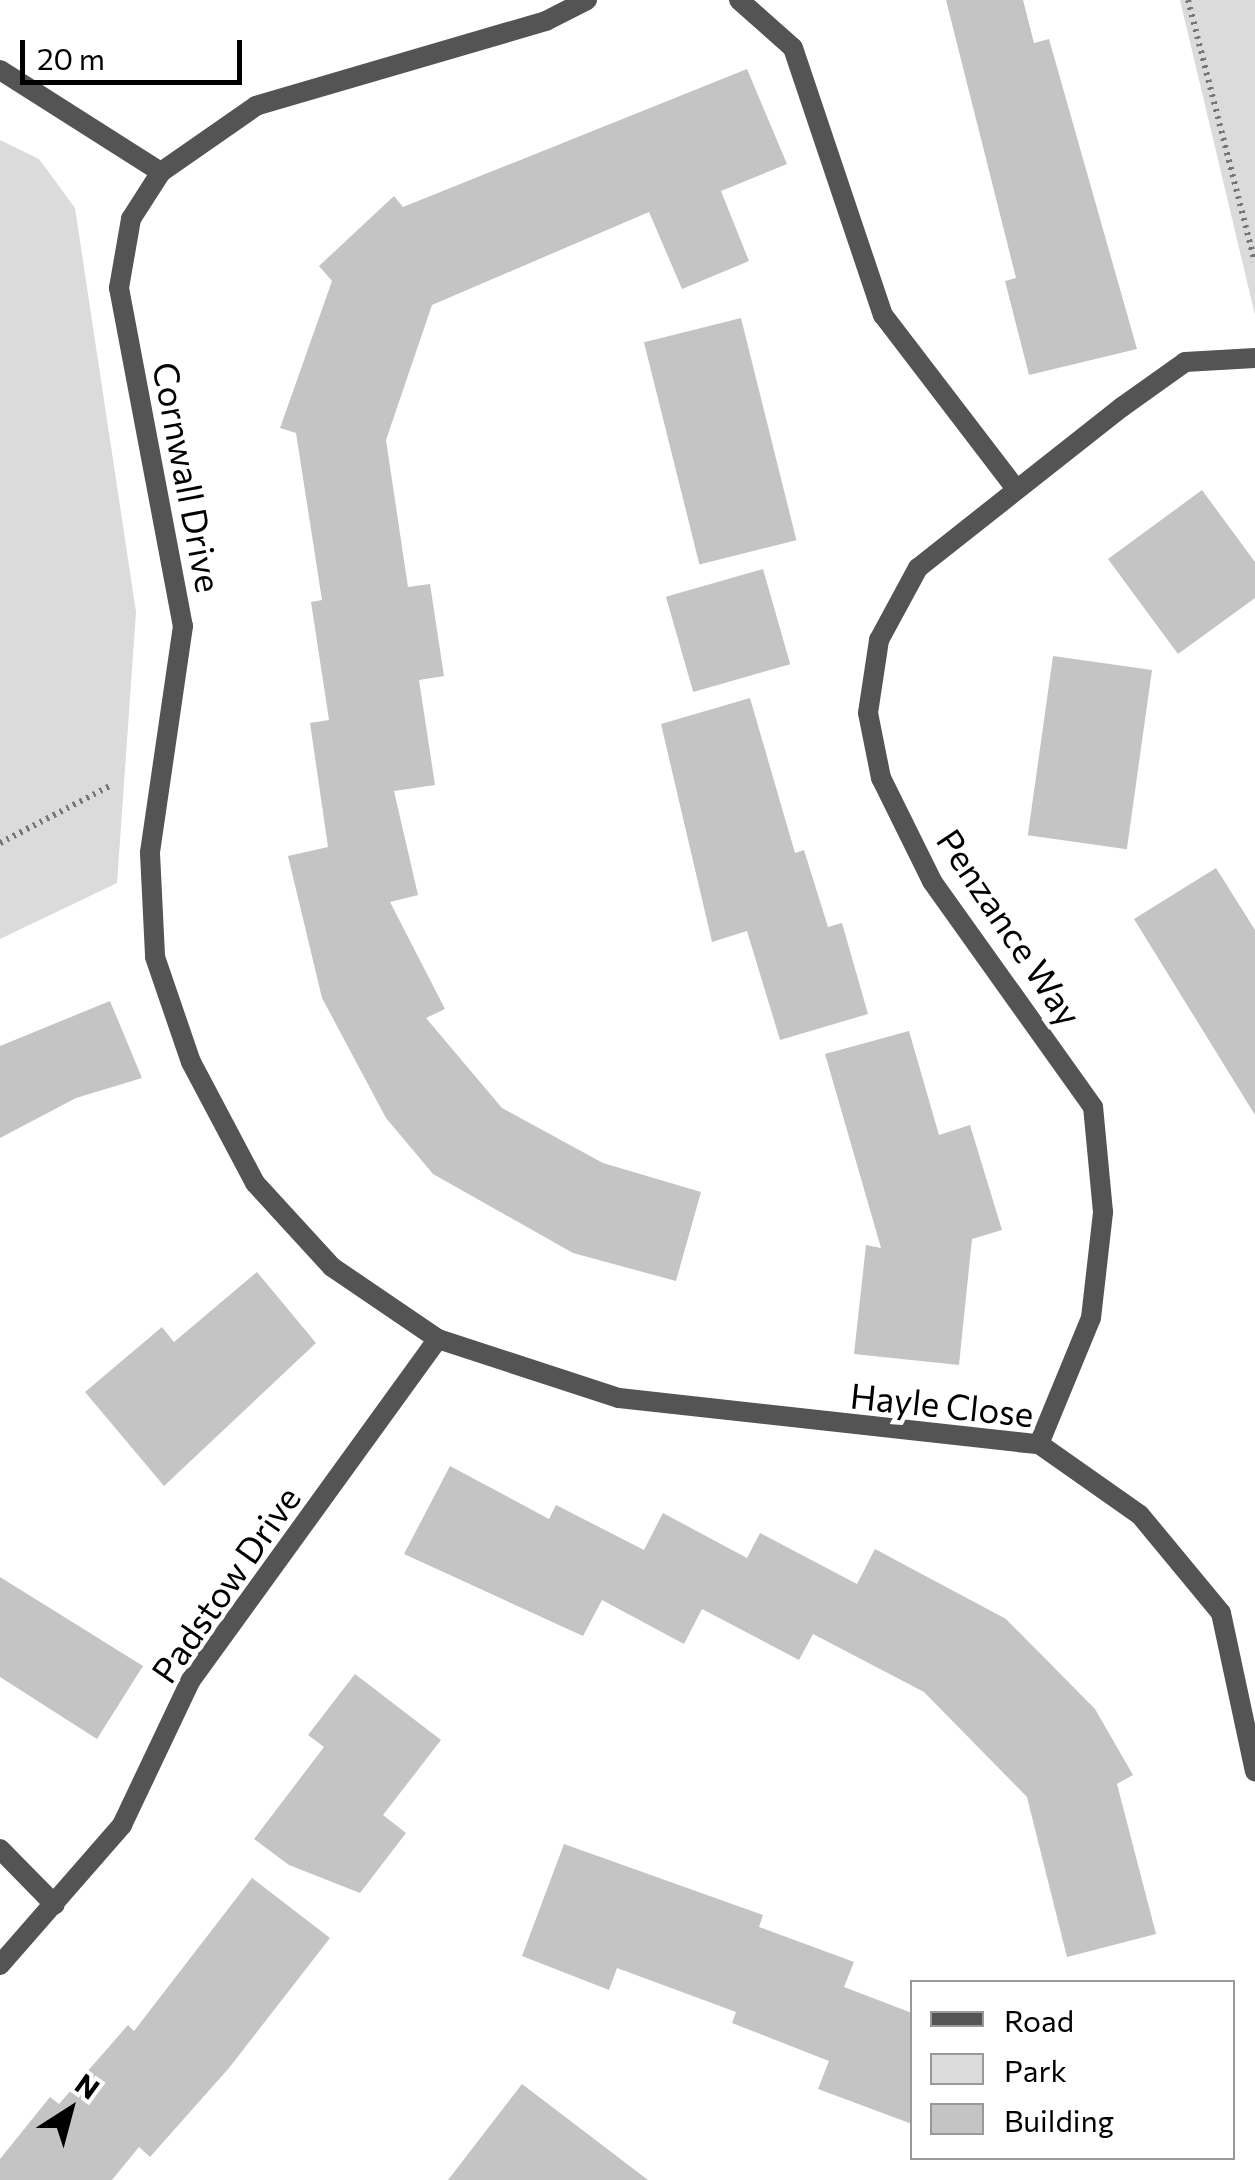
<!DOCTYPE html>
<html>
<head>
<meta charset="utf-8">
<style>
	body { margin:0 }
	#map { position:relative; width:1255px; height:2180px; overflow:hidden; background:#fff; font-family:Commissioner,sans-serif }
	div>[style] { position:absolute }
	[style*='--x'] { left:calc(var(--x)*1px); top:calc(var(--y)*1px); width:calc(var(--w)*1px); rotate:calc(var(--a)*1deg) }
	.green>* { inset:0; background:#dbdbdb }
	.building>* { inset:0; background:#c4c4c4; transform-origin:0 0 }
	.path>* { height:6px; margin-top:-3px; transform-origin:0; background:repeating-linear-gradient(90deg,#767676 0 2.5px,transparent 0 7.5px) }
	.lane>* { height:20px; margin:-10px; padding:0 10px; transform-origin:10px; border-radius:10px; background:#545454 }
	.street>* { height:20px; margin:-10px; padding:0 10px; transform-origin:10px; border-radius:10px; background:#545454 }
	span { translate:-50% -50%; white-space:nowrap; text-align:center; line-height:1.15; -webkit-text-stroke:9px #fff; paint-order:stroke }
	.street-label { font-size:35px; color:#000 }
	.legend { position:absolute; left:910px; top:1980px; width:325px; height:180px; box-sizing:border-box; background:#fff; border:2px solid #999; margin:0; padding:12px 18px; list-style:none; font-size:30px; color:#000 }
	.legend li { display:flex; align-items:center; gap:20px; height:50px }
	.legend b { width:50px; border:2px solid #999 }
	.north { position:absolute; left:20px; top:2060px; width:100px; height:100px; -webkit-text-stroke:8px #fff; paint-order:stroke; rotate:36deg; font-size:28px; font-weight:700; line-height:40px; text-align:center; color:#000 }
	.north::after { content:''; display:block; margin:auto; width:35px; height:45px; background:#000; clip-path:polygon(50% 0,100% 100%,50% 72%,0 100%) }
	.scale { position:absolute; left:20px; top:40px; width:222px; height:45px; box-sizing:border-box; border:5px solid #000; border-top:0; padding-left:12px; font-size:30px; line-height:35px; white-space:nowrap; color:#000; -webkit-text-stroke:8px #fff; paint-order:stroke }
</style>
</head>
<body>
<div id="map">
	<div class="green">
		<i style="clip-path:polygon(1180px 0,1255px 0,1255px 315px)"></i>
		<i style="clip-path:polygon(0 140px,39px 159px,75px 208px,136px 612px,117px 883px,0 939px)"></i>
	</div>
	<div class="building">
		<i style="clip-path:polygon(946px 0,1023px 0,1034px 43px,1049px 39px,1137px 349px,1029px 375px,1005px 281px,1016px 278px)"></i>
		<i style="clip-path:polygon(747px 69px,787px 164px,721px 191px,749px 261px,682px 289px,649px 212px,432px 305px,386px 440px,408px 587px,430px 584px,444px 676px,419px 680px,435px 785px,394px 791px,418px 895px,390px 902px,445px 1009px,426px 1018px,502px 1108px,603px 1163px,701px 1192px,676px 1281px,573px 1253px,433px 1174px,386px 1118px,322px 998px,288px 856px,328px 847px,310px 723px,329px 720px,311px 602px,322px 600px,296px 433px,280px 428px,332px 281px,319px 266px,394px 196px,403px 207px)"></i>
		<i style="left:741px;top:318px;width:229px;height:100px;rotate:76deg"></i>
		<i style="clip-path:polygon(1202px 490px,1255px 562px,1255px 598px,1178px 654px,1108px 559px)"></i>
		<i style="left:763px;top:569px;width:99px;height:101px;rotate:74deg"></i>
		<i style="left:1053px;top:656px;width:100px;height:181px;rotate:8deg"></i>
		<i style="clip-path:polygon(750px 698px,795px 853px,804px 850px,828px 927px,842px 923px,868px 1014px,780px 1040px,747px 931px,712px 942px,661px 724px)"></i>
		<i style="clip-path:polygon(1216px 868px,1255px 930px,1255px 1115px,1134px 919px)"></i>
		<i style="clip-path:polygon(110px 1001px,142px 1078px,76px 1098px,0 1138px,0 1046px)"></i>
		<i style="clip-path:polygon(909px 1031px,939px 1135px,970px 1125px,1002px 1230px,972px 1239px,959px 1365px,854px 1354px,866px 1245px,881px 1248px,825px 1054px)"></i>
		<i style="clip-path:polygon(257px 1272px,316px 1343px,164px 1486px,85px 1392px,162px 1327px,174px 1342px)"></i>
		<i style="clip-path:polygon(450px 1466px,549px 1519px,556px 1505px,644px 1550px,663px 1513px,747px 1558px,760px 1533px,857px 1584px,875px 1549px,1006px 1619px,1095px 1709px,1133px 1775px,1117px 1784px,1156px 1934px,1067px 1957px,1027px 1797px,924px 1692px,813px 1634px,799px 1660px,702px 1609px,684px 1644px,602px 1600px,583px 1636px,404px 1554px)"></i>
		<i style="clip-path:polygon(0 1577px,143px 1666px,97px 1739px,0 1677px)"></i>
		<i style="clip-path:polygon(355px 1674px,441px 1740px,383px 1815px,406px 1833px,360px 1893px,289px 1865px,254px 1839px,324px 1747px,308px 1735px)"></i>
		<i style="clip-path:polygon(564px 1844px,763px 1915px,759px 1927px,854px 1962px,844px 1987px,912px 2013px,912px 2124px,818px 2089px,829px 2061px,732px 2023px,736px 2012px,617px 1968px,609px 1990px,522px 1956px)"></i>
		<i style="clip-path:polygon(252px 1878px,330px 1938px,229px 2068px,150px 2157px,139px 2147px,112px 2180px,0 2180px,0 2159px,50px 2097px,59px 2104px,128px 2025px,134px 2031px)"></i>
		<i style="clip-path:polygon(522px 2084px,648px 2180px,448px 2180px)"></i>
	</div>
	<div class="path">
		<i style="--x:1188;--y:0;--w:270;--a:75.7"></i>
		<i style="--x:0;--y:843;--w:124;--a:-27.4"></i>
	</div>
	<div class="lane">
		<i style="--x:1122;--y:407;--w:77;--a:-35.5"></i>
		<i style="--x:1185;--y:362;--w:70;--a:-3.3"></i>
	</div>
	<div class="street">
		<i style="--x:587;--y:0;--w:46;--a:152.9"></i>
		<i style="--x:546;--y:21;--w:302;--a:163.7"></i>
		<i style="--x:256;--y:106;--w:116;--a:145.2"></i>
		<i style="--x:161;--y:172;--w:56;--a:122.6"></i>
		<i style="--x:131;--y:219;--w:70;--a:99.9"></i>
		<i style="--x:119;--y:288;--w:344;--a:79.3"></i>
		<i style="--x:183;--y:626;--w:229;--a:98.3"></i>
		<i style="--x:150;--y:853;--w:104;--a:87.2"></i>
		<i style="--x:155;--y:957;--w:111;--a:71.1"></i>
		<i style="--x:191;--y:1062;--w:137;--a:62.1"></i>
		<i style="--x:255;--y:1183;--w:114;--a:47.5"></i>
		<i style="--x:332;--y:1267;--w:128;--a:34.2"></i>
		<i style="--x:438;--y:1339;--w:190;--a:18.1"></i>
		<i style="--x:619;--y:1398;--w:423;--a:6.3"></i>
		<i style="--x:1039;--y:1444;--w:123;--a:35.1"></i>
		<i style="--x:1140;--y:1515;--w:127;--a:50.4"></i>
		<i style="--x:1221;--y:1613;--w:162;--a:77.9"></i>
		<i style="--x:739;--y:0;--w:72;--a:41.6"></i>
		<i style="--x:793;--y:48;--w:282;--a:71.4"></i>
		<i style="--x:883;--y:315;--w:214;--a:52.6"></i>
		<i style="--x:0;--y:70;--w:191;--a:32.4"></i>
		<i style="--x:1039;--y:1444;--w:136;--a:-67.6"></i>
		<i style="--x:1091;--y:1318;--w:107;--a:-83.5"></i>
		<i style="--x:1103;--y:1212;--w:105;--a:-95.4"></i>
		<i style="--x:1093;--y:1107;--w:277;--a:-125.5"></i>
		<i style="--x:932;--y:881;--w:115;--a:-116.3"></i>
		<i style="--x:881;--y:778;--w:66;--a:-101.3"></i>
		<i style="--x:868;--y:713;--w:74;--a:-81.4"></i>
		<i style="--x:879;--y:640;--w:82;--a:-61.6"></i>
		<i style="--x:918;--y:568;--w:260;--a:-38.3"></i>
		<i style="--x:0;--y:1849;--w:78;--a:45.5"></i>
		<i style="--x:0;--y:1965;--w:186;--a:-48.9"></i>
		<i style="--x:122;--y:1825;--w:161;--a:-64.6"></i>
		<i style="--x:191;--y:1680;--w:421;--a:-54.1"></i>
	</div>
	<div class="street-label">
		<span style="left:188px;top:477px;rotate:79deg">Cornwall Drive</span>
		<span style="left:1010px;top:927px;rotate:56deg">Penzance Way</span>
		<span style="left:942px;top:1404px;rotate:6deg">Hayle Close</span>
		<span style="left:225px;top:1584px;rotate:-55deg">Padstow Drive</span>
	</div>
	<ul class="legend">
	<li><b style="height:12px;background:#545454"></b>Road</li>
	<li><b style="height:28px;background:#dbdbdb"></b>Park</li>
	<li><b style="height:28px;background:#c4c4c4"></b>Building</li>
	</ul>
	<div class="north">N</div>
	<div class="scale">20 m</div>
</div>
</body>
</html>
